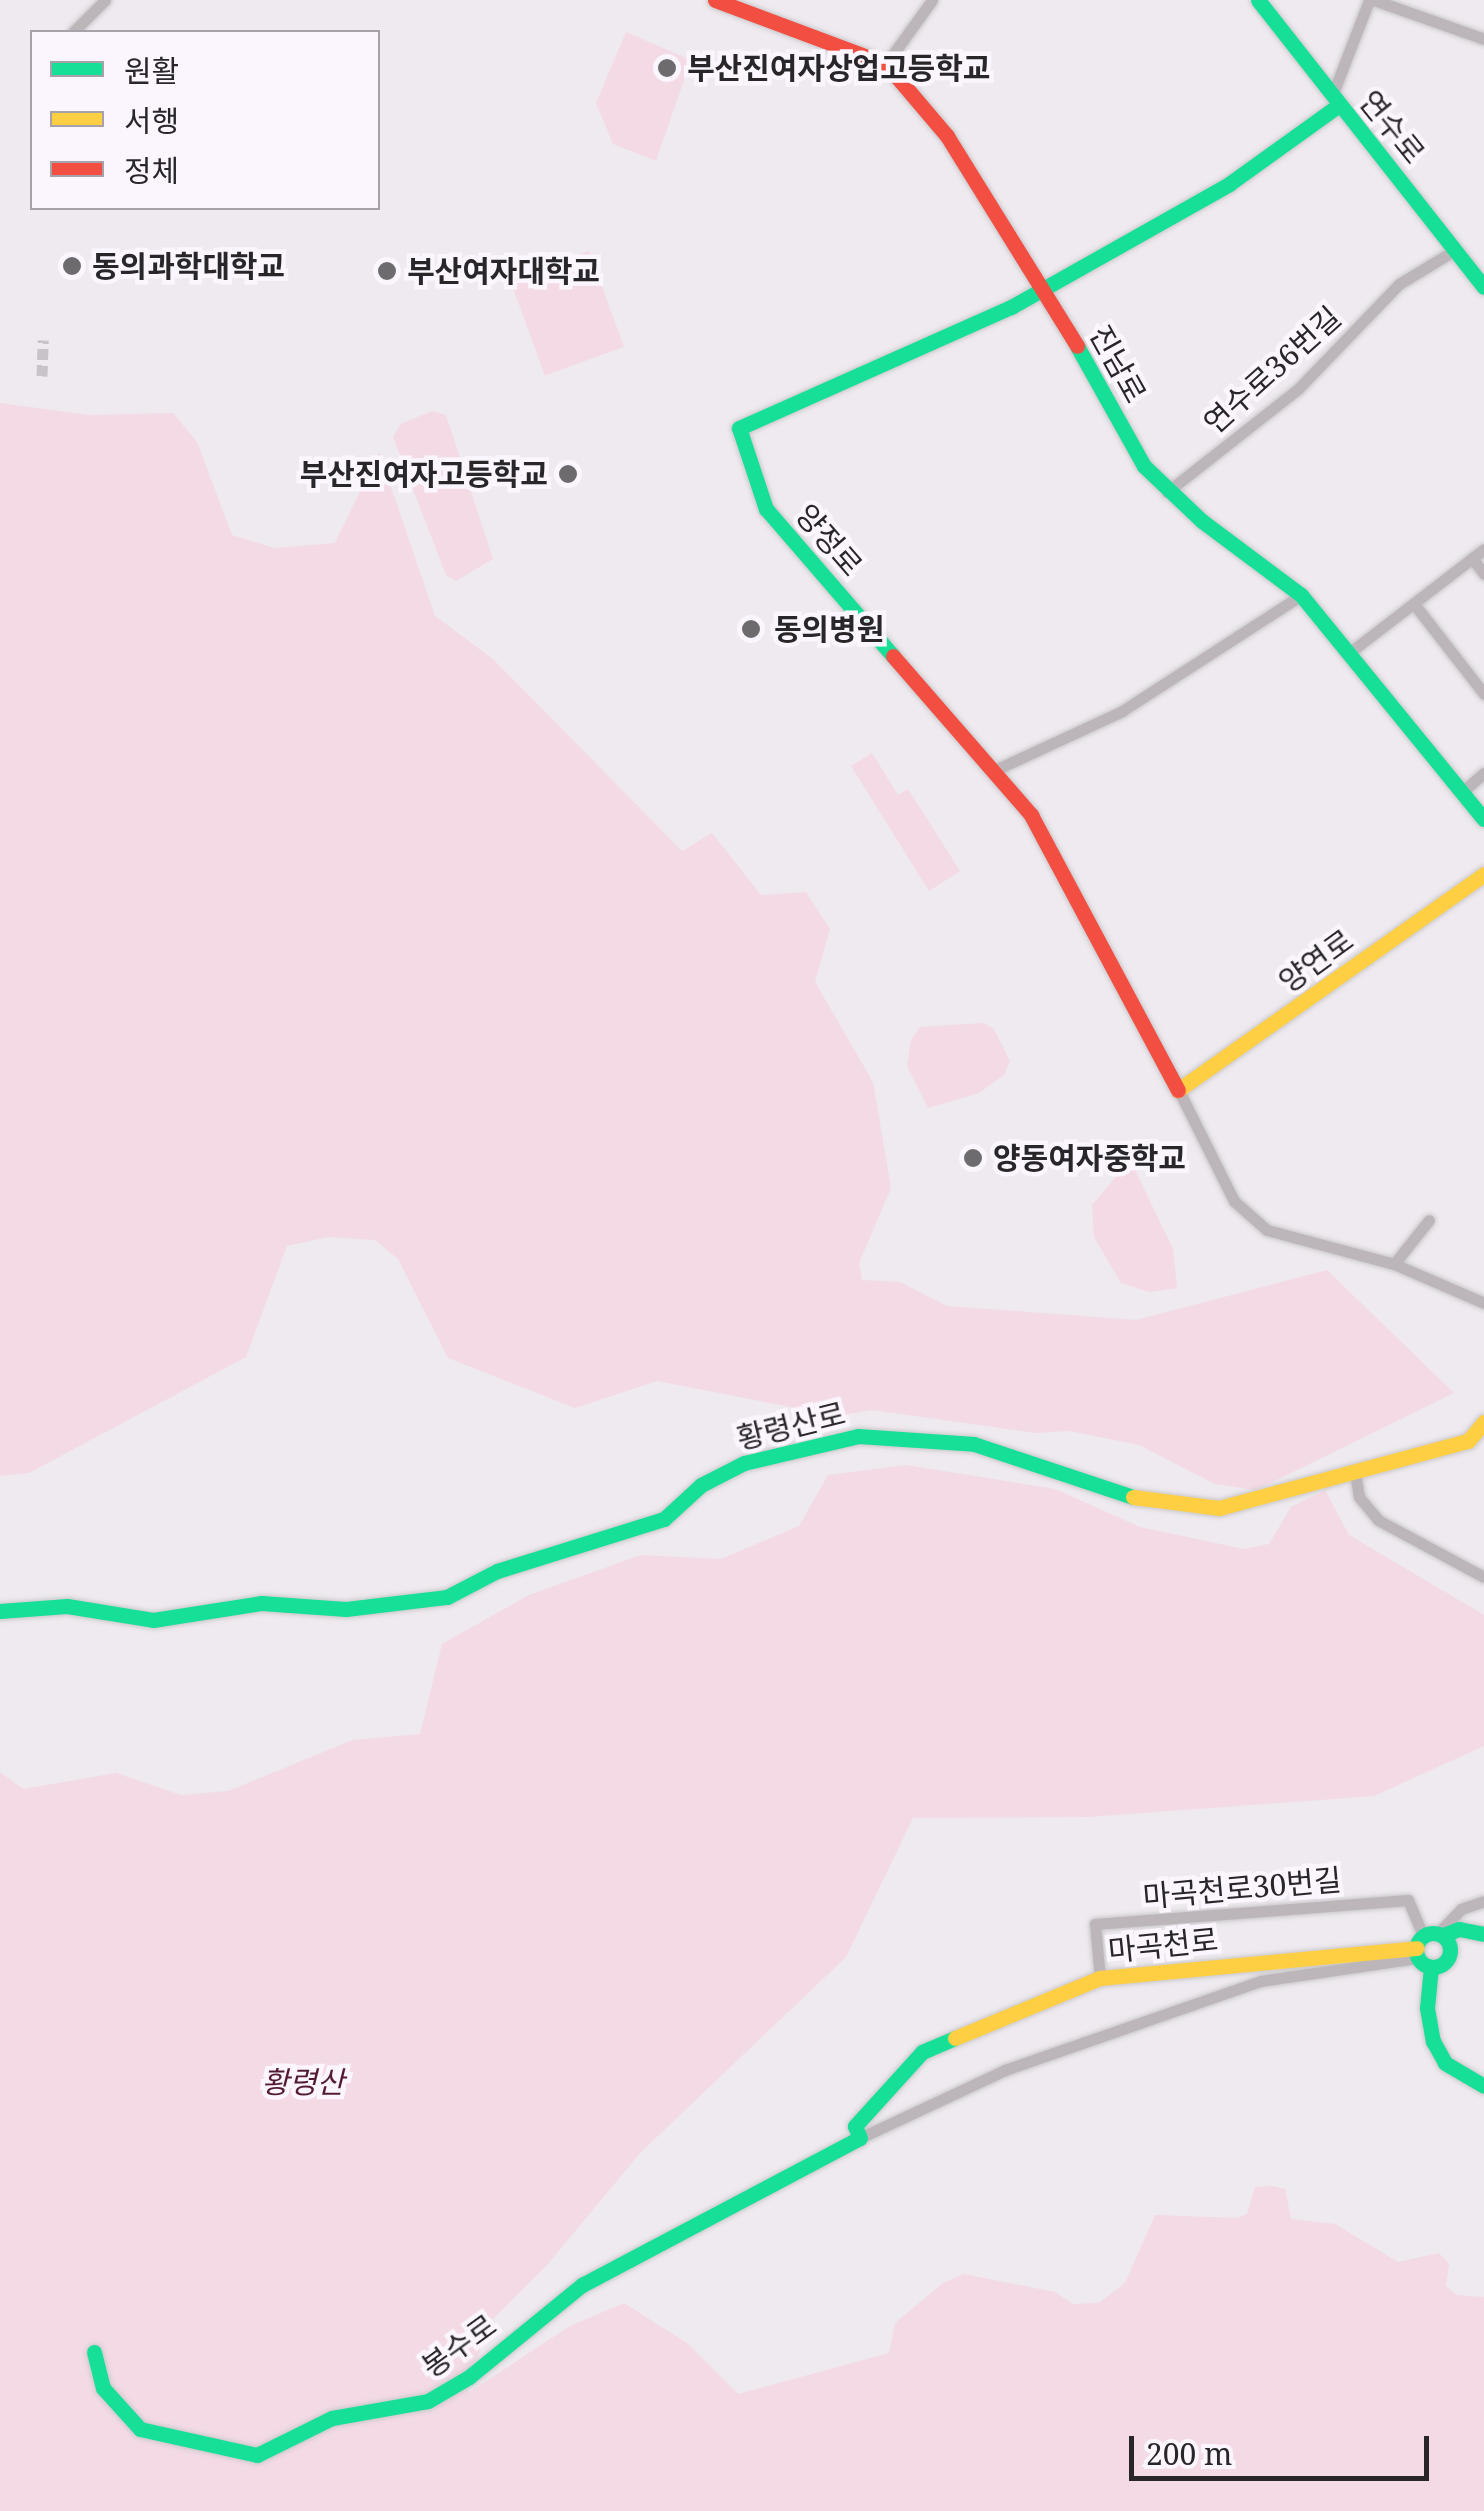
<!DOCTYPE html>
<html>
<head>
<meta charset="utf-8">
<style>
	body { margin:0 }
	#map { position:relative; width:1484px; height:2511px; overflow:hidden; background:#eeeaef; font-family:"Noto Serif","Noto Sans KR",serif }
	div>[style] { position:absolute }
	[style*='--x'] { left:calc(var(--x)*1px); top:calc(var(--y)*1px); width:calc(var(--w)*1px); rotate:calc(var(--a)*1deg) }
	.green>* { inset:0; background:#f3dae5; transform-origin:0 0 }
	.street-tunnel>* { height:11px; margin-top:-5.5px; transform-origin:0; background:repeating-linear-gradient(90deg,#c7c3c8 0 11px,transparent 0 16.5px) }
	.roads { filter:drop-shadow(0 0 2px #cac8cb) drop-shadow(0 0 2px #cac8cb) }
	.street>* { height:11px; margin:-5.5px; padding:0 5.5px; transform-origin:5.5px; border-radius:5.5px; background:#bcb6ba }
	.fast>* { height:15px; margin:-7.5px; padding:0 7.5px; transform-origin:7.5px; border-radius:7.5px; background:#16e098 }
	.fast>.ring { margin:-7.5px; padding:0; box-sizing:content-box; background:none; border:15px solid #16e098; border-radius:50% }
	.slow>* { height:15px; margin:-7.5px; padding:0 7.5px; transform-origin:7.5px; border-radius:7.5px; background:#ffcf43 }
	.jam>* { height:15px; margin:-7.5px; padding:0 7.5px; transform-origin:7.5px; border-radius:7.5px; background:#f24e42 }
	.dots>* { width:28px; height:28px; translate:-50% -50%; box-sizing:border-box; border:5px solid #fbf5fe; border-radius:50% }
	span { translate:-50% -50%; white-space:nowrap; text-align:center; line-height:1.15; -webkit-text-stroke:9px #fbf5fe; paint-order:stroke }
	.poi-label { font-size:30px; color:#29262a; font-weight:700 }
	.left { translate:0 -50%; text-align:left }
	.right { translate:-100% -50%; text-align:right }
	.street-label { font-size:30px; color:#29262a }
	.park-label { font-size:30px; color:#531a34; font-style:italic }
	.legend { position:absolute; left:30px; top:30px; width:350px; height:180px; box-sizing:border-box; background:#fbf5fe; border:2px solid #a7a2a9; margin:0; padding:12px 18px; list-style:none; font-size:30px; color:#29262a }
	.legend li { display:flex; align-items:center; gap:20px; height:50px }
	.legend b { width:50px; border:2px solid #a7a2a9 }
	.scale { position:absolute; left:1129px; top:2436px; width:300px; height:45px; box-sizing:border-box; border:5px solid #29262a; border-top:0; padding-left:12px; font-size:30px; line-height:35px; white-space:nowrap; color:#29262a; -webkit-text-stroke:8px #fbf5fe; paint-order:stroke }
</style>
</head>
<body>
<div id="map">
	<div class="green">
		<i style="clip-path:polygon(626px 32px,691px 60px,656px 161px,613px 144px,596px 103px)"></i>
		<i style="left:589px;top:251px;width:102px;height:84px;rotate:70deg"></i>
		<i style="clip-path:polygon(0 403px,89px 415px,173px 413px,197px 442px,232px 535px,274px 548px,335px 543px,379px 452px,435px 616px,494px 660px,682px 851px,712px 833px,761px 895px,806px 892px,830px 929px,815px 982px,873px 1082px,891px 1188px,859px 1263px,862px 1280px,900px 1282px,947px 1306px,1136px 1320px,1327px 1270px,1454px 1393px,1256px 1490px,1215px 1484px,1139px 1445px,1070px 1431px,1035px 1433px,872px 1410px,812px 1420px,796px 1408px,657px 1381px,575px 1408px,448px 1358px,398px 1259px,375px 1240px,328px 1237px,287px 1246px,246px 1357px,29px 1473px,0 1476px)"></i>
		<i style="clip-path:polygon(432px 411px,446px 415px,493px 559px,456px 581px,446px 575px,393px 437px,401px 424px)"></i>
		<i style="clip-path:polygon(872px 753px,898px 795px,908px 789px,960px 871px,929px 891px,851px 766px)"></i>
		<i style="clip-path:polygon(984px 1023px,994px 1029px,1010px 1061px,1004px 1075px,979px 1093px,928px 1108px,907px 1066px,911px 1040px,920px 1027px)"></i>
		<i style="clip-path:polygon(1135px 1170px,1173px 1249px,1177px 1288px,1149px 1292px,1121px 1283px,1094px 1237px,1092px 1205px,1121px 1171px)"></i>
		<i style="clip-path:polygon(906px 1465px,1055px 1489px,1140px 1527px,1244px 1549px,1269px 1544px,1291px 1507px,1325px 1490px,1349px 1535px,1484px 1615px,1484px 1746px,1374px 1796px,1089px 1817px,913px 1818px,846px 1957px,640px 2153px,547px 2265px,487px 2325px,468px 2393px,570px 2326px,624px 2303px,687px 2343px,738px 2394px,889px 2353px,895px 2323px,943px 2283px,964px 2274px,1055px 2292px,1073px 2304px,1099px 2303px,1125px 2283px,1155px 2215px,1237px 2218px,1247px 2214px,1255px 2187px,1272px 2186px,1285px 2189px,1291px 2219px,1335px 2224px,1398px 2262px,1439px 2253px,1449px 2264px,1446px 2286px,1457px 2295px,1484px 2297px,1484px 2511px,0 2511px,0 1772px,23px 1789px,116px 1773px,181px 1795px,228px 1791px,353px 1740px,420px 1734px,442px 1644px,529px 1595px,641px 1555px,721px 1559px,799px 1526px,828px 1475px)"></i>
	</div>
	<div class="street-tunnel">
		<i style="--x:42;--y:376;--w:36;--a:-88"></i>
	</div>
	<div class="roads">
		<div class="street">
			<i style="--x:1374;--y:0;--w:117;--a:19.5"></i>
			<i style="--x:73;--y:32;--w:45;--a:-45"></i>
			<i style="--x:886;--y:64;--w:79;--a:-54.3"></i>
			<i style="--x:1332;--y:96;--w:103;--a:-68.9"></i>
			<i style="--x:1167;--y:492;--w:167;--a:-38.2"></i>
			<i style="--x:1298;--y:389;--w:146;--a:-46.1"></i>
			<i style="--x:1399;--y:284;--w:66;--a:-31.3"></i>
			<i style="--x:1472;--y:558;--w:20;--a:53"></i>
			<i style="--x:1414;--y:604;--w:114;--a:52.1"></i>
			<i style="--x:1349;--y:653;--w:170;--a:-37.6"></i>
			<i style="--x:993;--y:771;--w:142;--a:-24.9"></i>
			<i style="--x:1122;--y:711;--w:213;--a:-32.9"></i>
			<i style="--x:1462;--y:792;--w:29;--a:-41"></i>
			<i style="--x:1180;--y:1093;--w:121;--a:63.4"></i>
			<i style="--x:1234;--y:1201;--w:44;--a:41.3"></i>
			<i style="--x:1267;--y:1230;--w:131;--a:15"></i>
			<i style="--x:1394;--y:1264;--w:98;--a:23.4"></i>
			<i style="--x:1394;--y:1264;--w:56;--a:-51.5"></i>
			<i style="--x:1355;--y:1472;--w:25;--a:81"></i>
			<i style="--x:1359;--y:1497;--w:30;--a:50"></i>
			<i style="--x:1378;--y:1520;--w:120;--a:28.3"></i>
			<i style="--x:1438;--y:1933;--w:33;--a:-46"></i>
			<i style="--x:1461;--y:1909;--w:24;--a:-19"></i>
			<i style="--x:1100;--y:1978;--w:54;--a:-95.3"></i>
			<i style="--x:1095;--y:1924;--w:314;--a:-4.4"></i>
			<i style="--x:1408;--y:1900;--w:39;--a:67"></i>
			<i style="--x:860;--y:2138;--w:160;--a:-25.1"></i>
			<i style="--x:1005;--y:2070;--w:270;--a:-19.2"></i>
			<i style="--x:1260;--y:1981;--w:160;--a:-8.3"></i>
		</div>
		<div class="fast">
			<i style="--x:1258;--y:0;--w:365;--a:51.8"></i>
			<i style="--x:1077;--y:346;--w:137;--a:60.8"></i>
			<i style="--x:1144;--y:466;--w:80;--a:43.5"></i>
			<i style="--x:1202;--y:521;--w:124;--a:36.8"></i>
			<i style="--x:1301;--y:595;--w:289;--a:50.8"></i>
			<i style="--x:893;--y:656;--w:194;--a:-130.8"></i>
			<i style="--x:766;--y:509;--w:85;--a:-108.4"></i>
			<i style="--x:739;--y:428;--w:298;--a:-24"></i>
			<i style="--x:1011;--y:307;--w:250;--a:-29.4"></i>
			<i style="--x:1229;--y:184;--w:135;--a:-35.7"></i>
			<i style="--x:0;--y:1611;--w:67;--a:-4.3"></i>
			<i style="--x:67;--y:1606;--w:87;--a:9.2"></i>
			<i style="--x:153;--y:1620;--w:109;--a:-8.9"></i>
			<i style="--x:261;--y:1603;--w:85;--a:4"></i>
			<i style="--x:346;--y:1609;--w:102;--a:-6.8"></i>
			<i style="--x:447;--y:1597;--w:56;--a:-27.5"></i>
			<i style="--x:497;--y:1571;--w:175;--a:-17.3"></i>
			<i style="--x:664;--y:1519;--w:50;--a:-42.6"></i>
			<i style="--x:701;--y:1485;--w:48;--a:-27.1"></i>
			<i style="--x:744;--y:1463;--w:117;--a:-13.3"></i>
			<i style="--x:858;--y:1436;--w:116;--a:3.9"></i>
			<i style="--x:974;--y:1444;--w:168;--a:18.4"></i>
			<i class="ring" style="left:1416px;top:1933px;width:19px;height:19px"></i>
			<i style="--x:1443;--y:1935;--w:17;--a:-21"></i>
			<i style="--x:1459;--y:1929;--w:25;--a:11"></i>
			<i style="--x:1431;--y:1967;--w:41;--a:95.6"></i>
			<i style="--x:1427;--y:2008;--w:34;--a:80"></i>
			<i style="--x:1433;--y:2041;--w:25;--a:61"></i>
			<i style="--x:1445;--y:2063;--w:45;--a:30.5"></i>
			<i style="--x:94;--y:2352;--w:37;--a:76"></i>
			<i style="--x:103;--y:2388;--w:55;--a:47.9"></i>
			<i style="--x:140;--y:2429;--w:120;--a:12.5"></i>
			<i style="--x:257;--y:2455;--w:84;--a:-26.3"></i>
			<i style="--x:332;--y:2418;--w:97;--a:-10"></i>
			<i style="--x:428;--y:2401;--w:48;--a:-30.3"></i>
			<i style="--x:469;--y:2377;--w:146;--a:-39.2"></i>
			<i style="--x:582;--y:2285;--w:314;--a:-27.9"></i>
			<i style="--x:860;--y:2138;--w:13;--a:-113"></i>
			<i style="--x:855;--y:2126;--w:100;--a:-47.8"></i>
			<i style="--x:922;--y:2052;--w:36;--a:-23"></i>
		</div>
		<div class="slow">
			<i style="--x:1178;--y:1090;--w:375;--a:-35.2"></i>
			<i style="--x:1133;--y:1497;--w:87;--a:7.3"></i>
			<i style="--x:1219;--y:1508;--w:258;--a:-15.1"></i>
			<i style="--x:1468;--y:1441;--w:25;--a:-50"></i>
			<i style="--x:955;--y:2038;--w:157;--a:-22.5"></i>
			<i style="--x:1100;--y:1978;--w:318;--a:-5.4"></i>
		</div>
		<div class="jam">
			<i style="--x:715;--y:0;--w:183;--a:20.5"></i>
			<i style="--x:886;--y:64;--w:94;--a:49.7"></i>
			<i style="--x:947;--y:136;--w:247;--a:58.2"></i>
			<i style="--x:893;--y:656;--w:211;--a:49"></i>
			<i style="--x:1031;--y:815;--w:312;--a:61.9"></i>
		</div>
	</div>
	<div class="dots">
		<i style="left:667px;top:68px;background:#6e6b6f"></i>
		<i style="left:72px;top:266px;background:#6e6b6f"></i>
		<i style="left:387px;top:271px;background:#6e6b6f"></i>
		<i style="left:568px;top:474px;background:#6e6b6f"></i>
		<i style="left:751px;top:629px;background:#6e6b6f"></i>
		<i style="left:973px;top:1158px;background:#6e6b6f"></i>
	</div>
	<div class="poi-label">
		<span class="left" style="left:687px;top:68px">부산진여자상업고등학교</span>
		<span class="left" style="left:92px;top:266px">동의과학대학교</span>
		<span class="left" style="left:407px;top:271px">부산여자대학교</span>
		<span class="right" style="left:548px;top:474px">부산진여자고등학교</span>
		<span class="left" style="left:774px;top:629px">동의병원</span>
		<span class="left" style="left:993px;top:1158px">양동여자중학교</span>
	</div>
	<div class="street-label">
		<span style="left:1392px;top:127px;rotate:51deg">연수로</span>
		<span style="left:1118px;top:364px;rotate:61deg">진남로</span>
		<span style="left:1272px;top:370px;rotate:-42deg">연수로36번길</span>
		<span style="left:829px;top:540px;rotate:49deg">양정로</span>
		<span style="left:1316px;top:961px;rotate:-36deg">양연로</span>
		<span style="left:791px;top:1426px;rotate:-14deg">황령산로</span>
		<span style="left:1242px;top:1888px;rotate:-5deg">마곡천로30번길</span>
		<span style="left:1163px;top:1945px;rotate:-6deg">마곡천로</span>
		<span style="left:459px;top:2346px;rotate:-36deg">봉수로</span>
	</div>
	<div class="park-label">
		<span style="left:303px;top:2082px">황령산</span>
	</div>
	<ul class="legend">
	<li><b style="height:12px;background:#16e098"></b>원활</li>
	<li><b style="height:12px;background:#ffcf43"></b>서행</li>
	<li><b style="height:12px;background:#f24e42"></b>정체</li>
	</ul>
	<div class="scale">200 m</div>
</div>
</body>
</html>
